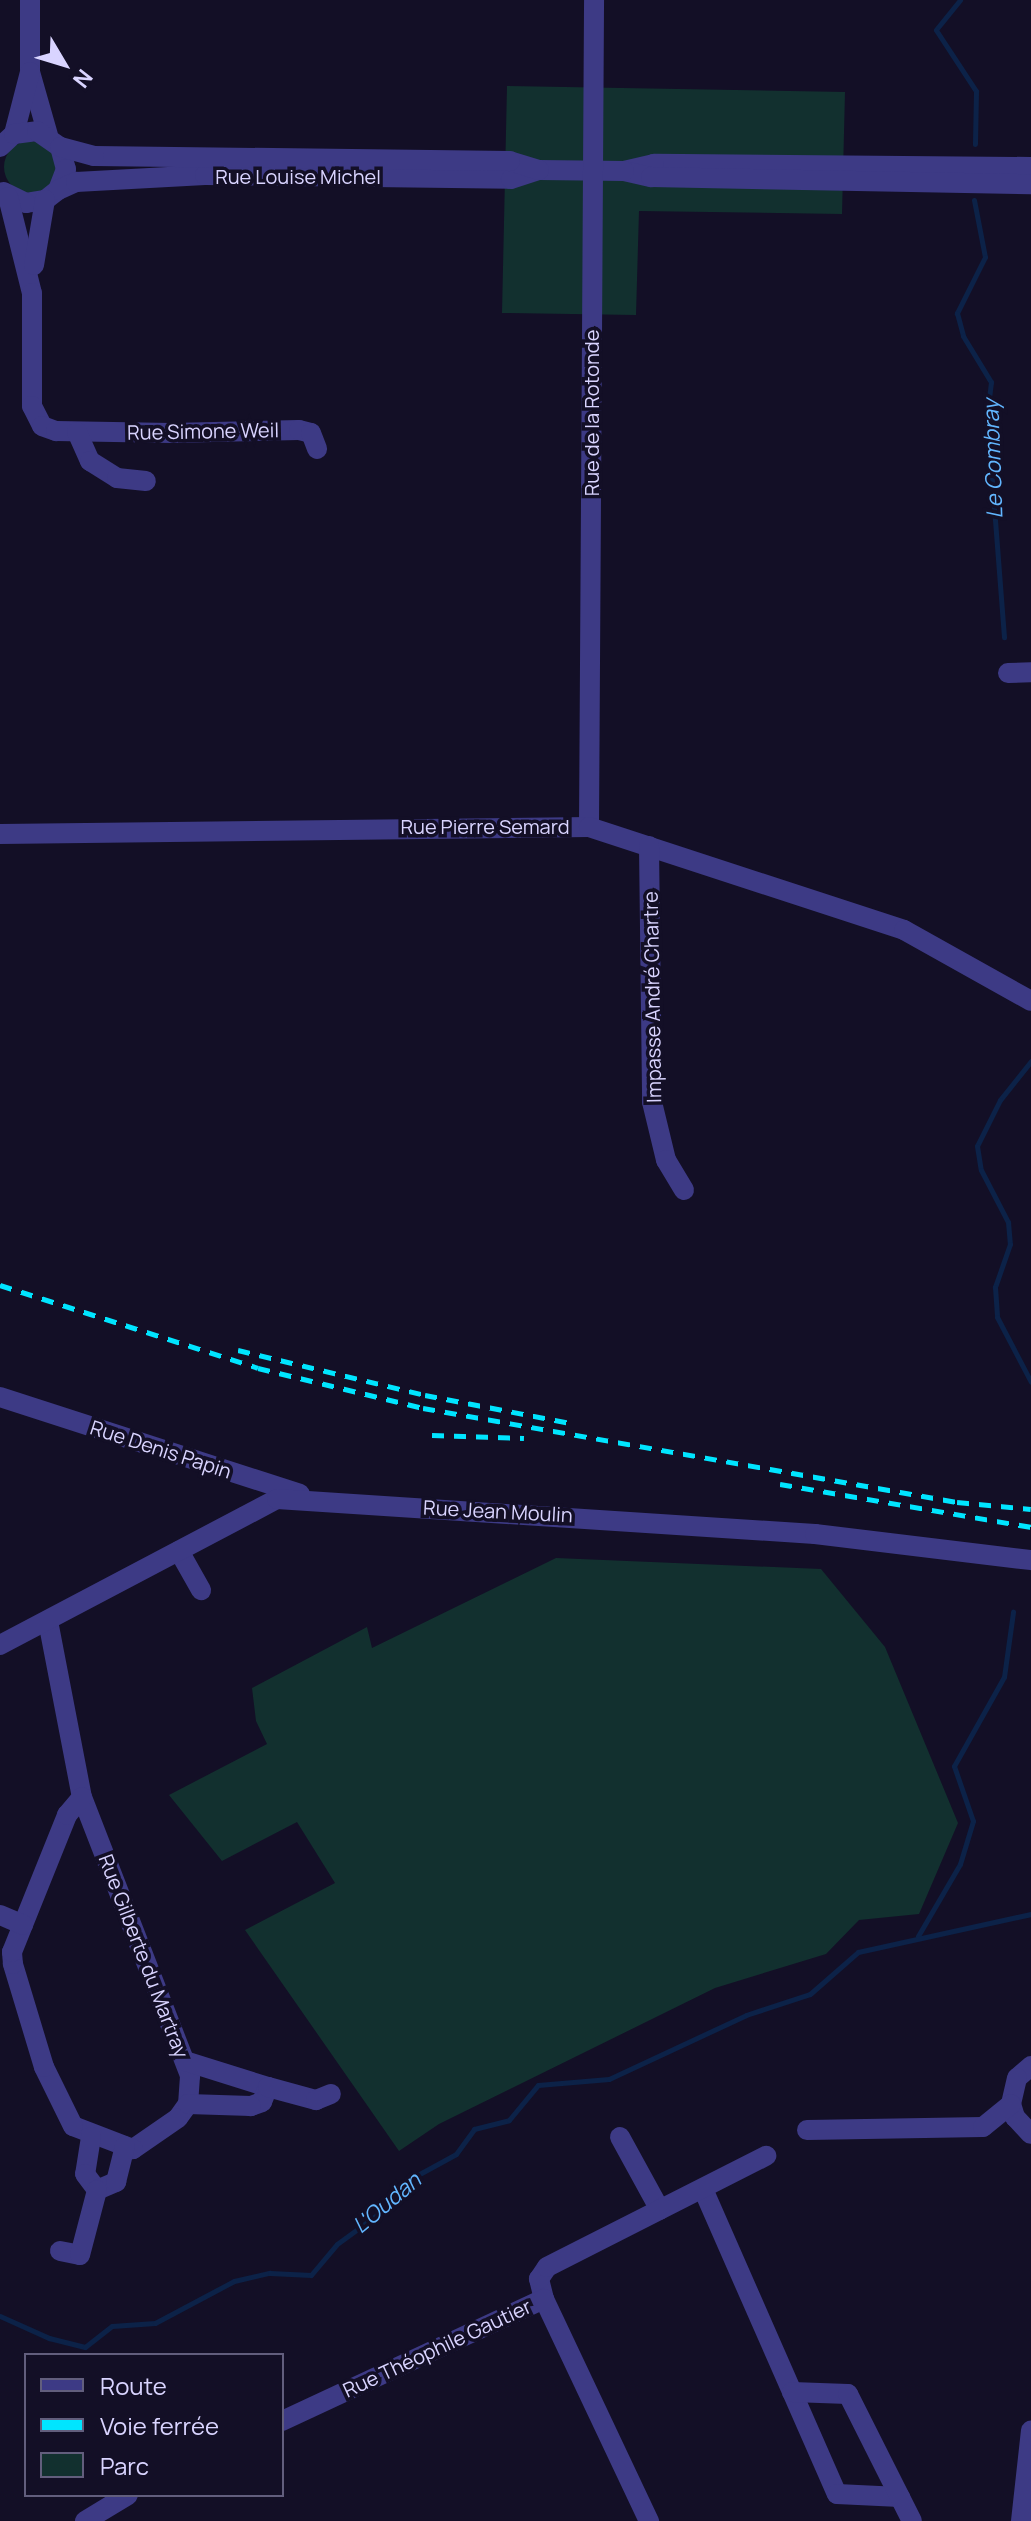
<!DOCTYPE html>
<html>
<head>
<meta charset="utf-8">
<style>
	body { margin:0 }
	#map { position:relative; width:1031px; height:2521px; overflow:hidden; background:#130f26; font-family:Manrope,sans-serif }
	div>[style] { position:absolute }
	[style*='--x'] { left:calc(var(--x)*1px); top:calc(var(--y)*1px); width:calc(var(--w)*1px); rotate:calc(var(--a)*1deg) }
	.green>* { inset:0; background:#12302f }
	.round { border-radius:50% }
	.stream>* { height:5px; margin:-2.5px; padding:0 2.5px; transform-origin:2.5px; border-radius:2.5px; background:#0c2248 }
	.minor>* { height:20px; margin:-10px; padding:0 10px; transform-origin:10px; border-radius:10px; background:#3d3a85 }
	.rail>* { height:5px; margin-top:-2.5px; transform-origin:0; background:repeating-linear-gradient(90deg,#00e5ff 0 12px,transparent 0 22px) }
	span { translate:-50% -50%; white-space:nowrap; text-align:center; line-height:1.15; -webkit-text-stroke:7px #130f26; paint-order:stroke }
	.street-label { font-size:20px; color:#d9d4ff }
	.water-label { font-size:22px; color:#62b6ff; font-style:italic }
	.legend { position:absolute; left:24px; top:2353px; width:260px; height:144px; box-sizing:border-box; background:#130f26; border:2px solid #625e7d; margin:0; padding:10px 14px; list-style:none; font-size:24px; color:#d9d4ff }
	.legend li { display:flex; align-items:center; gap:16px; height:40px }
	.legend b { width:40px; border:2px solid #625e7d }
	.north { position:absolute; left:24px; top:24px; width:80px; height:80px; -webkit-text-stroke:6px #130f26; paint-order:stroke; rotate:128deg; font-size:22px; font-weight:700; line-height:32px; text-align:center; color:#d9d4ff }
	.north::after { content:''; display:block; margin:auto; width:28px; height:36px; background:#d9d4ff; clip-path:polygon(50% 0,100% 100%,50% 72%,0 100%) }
</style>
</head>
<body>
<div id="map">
	<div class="green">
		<i style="clip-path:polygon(507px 86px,845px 92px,842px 214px,639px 211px,636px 315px,502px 313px)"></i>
		<i class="round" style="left:4px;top:141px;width:52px;height:52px"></i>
		<i style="clip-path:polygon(556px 1558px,821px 1569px,885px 1647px,958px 1823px,919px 1914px,859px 1920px,826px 1954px,715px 1988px,439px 2124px,399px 2151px,245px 1930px,335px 1883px,297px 1822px,222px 1861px,169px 1795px,267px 1744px,256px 1721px,252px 1688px,367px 1627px,372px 1648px)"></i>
	</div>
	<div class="stream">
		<i style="--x:960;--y:0;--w:38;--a:129"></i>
		<i style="--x:936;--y:30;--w:73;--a:56.7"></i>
		<i style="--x:976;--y:91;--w:53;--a:91.1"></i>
		<i style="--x:974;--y:200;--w:58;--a:79.1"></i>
		<i style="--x:985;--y:257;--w:63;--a:116.6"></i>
		<i style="--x:957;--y:313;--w:24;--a:75"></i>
		<i style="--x:963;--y:336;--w:54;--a:58.7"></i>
		<i style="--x:991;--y:382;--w:34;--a:97"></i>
		<i style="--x:987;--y:416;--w:222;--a:85.6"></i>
		<i style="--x:1031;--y:1061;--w:50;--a:128.5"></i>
		<i style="--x:1000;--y:1100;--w:51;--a:116.6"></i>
		<i style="--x:977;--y:1146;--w:24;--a:81"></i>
		<i style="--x:981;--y:1170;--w:59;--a:62.6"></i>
		<i style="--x:1008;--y:1222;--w:22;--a:85"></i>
		<i style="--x:1010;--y:1244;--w:46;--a:109.2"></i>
		<i style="--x:995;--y:1287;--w:30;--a:86"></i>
		<i style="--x:997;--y:1317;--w:73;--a:62.4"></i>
		<i style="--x:918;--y:1936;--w:83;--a:-59.7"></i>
		<i style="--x:960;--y:1864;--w:45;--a:-73.2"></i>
		<i style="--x:973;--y:1821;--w:58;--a:-109.1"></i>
		<i style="--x:954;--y:1766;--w:102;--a:-60.7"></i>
		<i style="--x:1004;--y:1677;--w:66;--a:-82.1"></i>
		<i style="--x:0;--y:2316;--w:54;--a:24.2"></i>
		<i style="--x:49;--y:2338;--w:37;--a:14"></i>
		<i style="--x:85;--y:2347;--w:34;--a:-38"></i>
		<i style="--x:112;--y:2326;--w:43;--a:-4"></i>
		<i style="--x:155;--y:2323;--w:89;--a:-28"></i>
		<i style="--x:234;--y:2281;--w:37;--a:-13"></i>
		<i style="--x:270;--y:2273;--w:41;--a:2.8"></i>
		<i style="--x:311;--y:2275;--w:40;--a:-50"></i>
		<i style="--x:337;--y:2244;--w:59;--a:-36.1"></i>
		<i style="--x:385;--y:2209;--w:43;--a:-47.8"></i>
		<i style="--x:414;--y:2177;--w:48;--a:-28.7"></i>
		<i style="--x:456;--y:2154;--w:31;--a:-54"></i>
		<i style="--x:474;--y:2129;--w:36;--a:-14"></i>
		<i style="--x:509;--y:2120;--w:45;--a:-50.4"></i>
		<i style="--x:538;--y:2085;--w:71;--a:-4.8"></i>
		<i style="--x:609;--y:2079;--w:151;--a:-25"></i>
		<i style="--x:746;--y:2015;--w:67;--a:-18.2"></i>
		<i style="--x:810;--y:1994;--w:64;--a:-41.2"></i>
		<i style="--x:858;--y:1952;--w:177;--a:-12.4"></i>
	</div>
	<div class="minor">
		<i style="--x:30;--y:0;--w:72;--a:90"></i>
		<i style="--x:30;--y:72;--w:66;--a:74.1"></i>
		<i style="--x:14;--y:134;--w:64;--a:-75.5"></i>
		<i style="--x:0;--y:147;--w:19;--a:-43"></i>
		<i style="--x:14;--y:134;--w:23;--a:-7"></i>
		<i style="--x:37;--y:131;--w:28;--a:35"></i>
		<i style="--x:60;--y:147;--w:23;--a:75"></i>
		<i style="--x:66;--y:169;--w:22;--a:111"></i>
		<i style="--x:58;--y:190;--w:16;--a:142"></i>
		<i style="--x:45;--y:200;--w:19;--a:171"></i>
		<i style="--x:26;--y:203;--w:25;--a:-154"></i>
		<i style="--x:1031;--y:167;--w:377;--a:-179.5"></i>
		<i style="--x:654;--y:164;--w:31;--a:167"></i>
		<i style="--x:624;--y:171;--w:28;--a:13"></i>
		<i style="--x:651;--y:177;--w:380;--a:1.1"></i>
		<i style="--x:539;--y:170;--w:85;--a:0.7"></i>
		<i style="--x:58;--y:190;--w:20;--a:-24"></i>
		<i style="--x:76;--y:182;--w:129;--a:-3.1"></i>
		<i style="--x:205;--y:175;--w:306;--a:0.7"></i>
		<i style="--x:511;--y:179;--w:29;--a:-18"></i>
		<i style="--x:539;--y:170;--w:30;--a:-163"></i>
		<i style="--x:510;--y:161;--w:416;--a:-179.3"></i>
		<i style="--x:94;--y:156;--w:35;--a:-165"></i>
		<i style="--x:8;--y:197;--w:99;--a:76"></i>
		<i style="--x:32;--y:293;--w:113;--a:90"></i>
		<i style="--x:32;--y:406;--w:22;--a:63"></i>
		<i style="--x:42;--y:426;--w:15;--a:20"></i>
		<i style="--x:56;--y:431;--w:115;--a:1"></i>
		<i style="--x:171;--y:433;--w:128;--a:-1.3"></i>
		<i style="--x:299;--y:430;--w:12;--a:14"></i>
		<i style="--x:311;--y:433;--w:17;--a:69"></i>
		<i style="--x:34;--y:265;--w:66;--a:-80.4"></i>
		<i style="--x:77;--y:432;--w:32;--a:66"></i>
		<i style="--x:90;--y:461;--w:32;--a:32"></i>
		<i style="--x:117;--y:478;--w:29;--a:6"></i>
		<i style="--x:1008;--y:673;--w:23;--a:-2"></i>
		<i style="--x:589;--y:827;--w:827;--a:-89.65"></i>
		<i style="--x:0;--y:834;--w:589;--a:-0.68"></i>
		<i style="--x:589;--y:827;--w:331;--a:18.1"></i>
		<i style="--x:904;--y:930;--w:145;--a:29.2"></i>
		<i style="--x:649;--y:846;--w:256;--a:89.3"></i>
		<i style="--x:652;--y:1102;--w:60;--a:76.4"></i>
		<i style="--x:666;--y:1160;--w:35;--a:59"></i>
		<i style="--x:0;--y:1397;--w:315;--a:17.9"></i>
		<i style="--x:179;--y:1551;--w:45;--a:60.6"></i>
		<i style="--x:48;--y:1621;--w:179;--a:79.1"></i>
		<i style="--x:82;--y:1797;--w:299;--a:68.8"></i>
		<i style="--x:190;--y:2076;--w:28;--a:94"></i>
		<i style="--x:188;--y:2104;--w:17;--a:126"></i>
		<i style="--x:178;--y:2118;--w:55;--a:145.4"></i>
		<i style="--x:133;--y:2149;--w:64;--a:-159"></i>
		<i style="--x:73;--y:2126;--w:66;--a:-116.2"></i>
		<i style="--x:44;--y:2067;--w:108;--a:-106.8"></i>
		<i style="--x:13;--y:1964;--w:12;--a:-95"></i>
		<i style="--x:12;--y:1952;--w:148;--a:-68.1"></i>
		<i style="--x:67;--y:1815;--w:23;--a:-50"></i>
		<i style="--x:0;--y:1645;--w:313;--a:-27.8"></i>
		<i style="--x:277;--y:1499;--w:539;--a:3.72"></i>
		<i style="--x:815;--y:1534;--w:218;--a:6.9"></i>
		<i style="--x:0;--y:1915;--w:25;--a:23"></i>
		<i style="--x:185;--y:2061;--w:87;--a:17.4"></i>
		<i style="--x:268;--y:2087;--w:16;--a:112"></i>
		<i style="--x:262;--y:2102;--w:12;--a:160"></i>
		<i style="--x:251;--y:2106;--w:63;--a:-178.2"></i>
		<i style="--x:1031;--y:2066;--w:18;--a:139"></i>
		<i style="--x:1017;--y:2078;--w:27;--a:103"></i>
		<i style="--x:1011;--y:2104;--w:14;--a:73"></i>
		<i style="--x:1015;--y:2117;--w:23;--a:47"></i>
		<i style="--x:268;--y:2087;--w:50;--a:15.2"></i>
		<i style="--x:316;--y:2100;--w:16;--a:-22"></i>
		<i style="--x:807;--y:2130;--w:176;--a:-1"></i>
		<i style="--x:983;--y:2127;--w:36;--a:-39"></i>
		<i style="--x:91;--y:2137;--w:37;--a:99"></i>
		<i style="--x:85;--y:2174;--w:20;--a:53"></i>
		<i style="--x:97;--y:2190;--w:21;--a:-23"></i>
		<i style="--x:116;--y:2182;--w:37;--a:-76"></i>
		<i style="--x:620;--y:2137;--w:83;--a:61.3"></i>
		<i style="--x:703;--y:2189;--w:333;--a:66.3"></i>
		<i style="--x:837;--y:2494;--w:63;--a:2.7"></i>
		<i style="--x:60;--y:2251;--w:20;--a:11"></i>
		<i style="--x:80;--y:2255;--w:67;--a:-75.3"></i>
		<i style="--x:544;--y:2299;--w:21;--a:-104"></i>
		<i style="--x:539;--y:2279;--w:14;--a:-56"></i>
		<i style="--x:547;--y:2267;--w:246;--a:-26.9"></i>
		<i style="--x:792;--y:2392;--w:56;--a:2"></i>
		<i style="--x:848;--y:2394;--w:142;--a:63.3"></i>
		<i style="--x:282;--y:2421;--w:289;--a:-25"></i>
		<i style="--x:544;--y:2299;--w:246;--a:64.7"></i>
		<i style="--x:85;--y:2521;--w:50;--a:-31.2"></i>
		<i style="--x:1021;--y:2521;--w:91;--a:-83.7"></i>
	</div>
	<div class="rail">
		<i style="--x:0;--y:1285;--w:271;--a:17.8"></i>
		<i style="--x:258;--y:1368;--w:170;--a:13.6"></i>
		<i style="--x:423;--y:1408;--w:542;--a:9.98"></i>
		<i style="--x:957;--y:1502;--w:74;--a:5.4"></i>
		<i style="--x:238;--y:1350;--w:192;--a:13.5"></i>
		<i style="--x:425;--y:1395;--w:148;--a:10.9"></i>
		<i style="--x:432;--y:1435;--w:92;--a:1.9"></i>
		<i style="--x:780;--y:1484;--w:255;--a:9.7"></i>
	</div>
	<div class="street-label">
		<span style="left:298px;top:176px">Rue Louise Michel</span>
		<span style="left:591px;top:413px;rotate:-90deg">Rue de la Rotonde</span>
		<span style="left:203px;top:431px;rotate:-1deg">Rue Simone Weil</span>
		<span style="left:485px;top:826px">Rue Pierre Semard</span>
		<span style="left:652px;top:997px;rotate:-91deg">Impasse André Chartre</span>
		<span style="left:161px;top:1449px;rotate:18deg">Rue Denis Papin</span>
		<span style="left:498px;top:1511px;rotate:3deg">Rue Jean Moulin</span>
		<span style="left:144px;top:1956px;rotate:69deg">Rue Gilberte du Martray</span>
		<span style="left:437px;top:2348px;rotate:-25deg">Rue Théophile Gautier</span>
	</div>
	<div class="water-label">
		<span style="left:993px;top:459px;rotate:-92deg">Le Combray</span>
		<span style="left:387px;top:2203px;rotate:-40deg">L'Oudan</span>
	</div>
	<ul class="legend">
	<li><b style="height:10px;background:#3d3a85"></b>Route</li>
	<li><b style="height:10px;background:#00e5ff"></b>Voie ferrée</li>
	<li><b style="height:22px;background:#12302f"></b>Parc</li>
	</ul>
	<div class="north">N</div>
</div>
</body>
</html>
